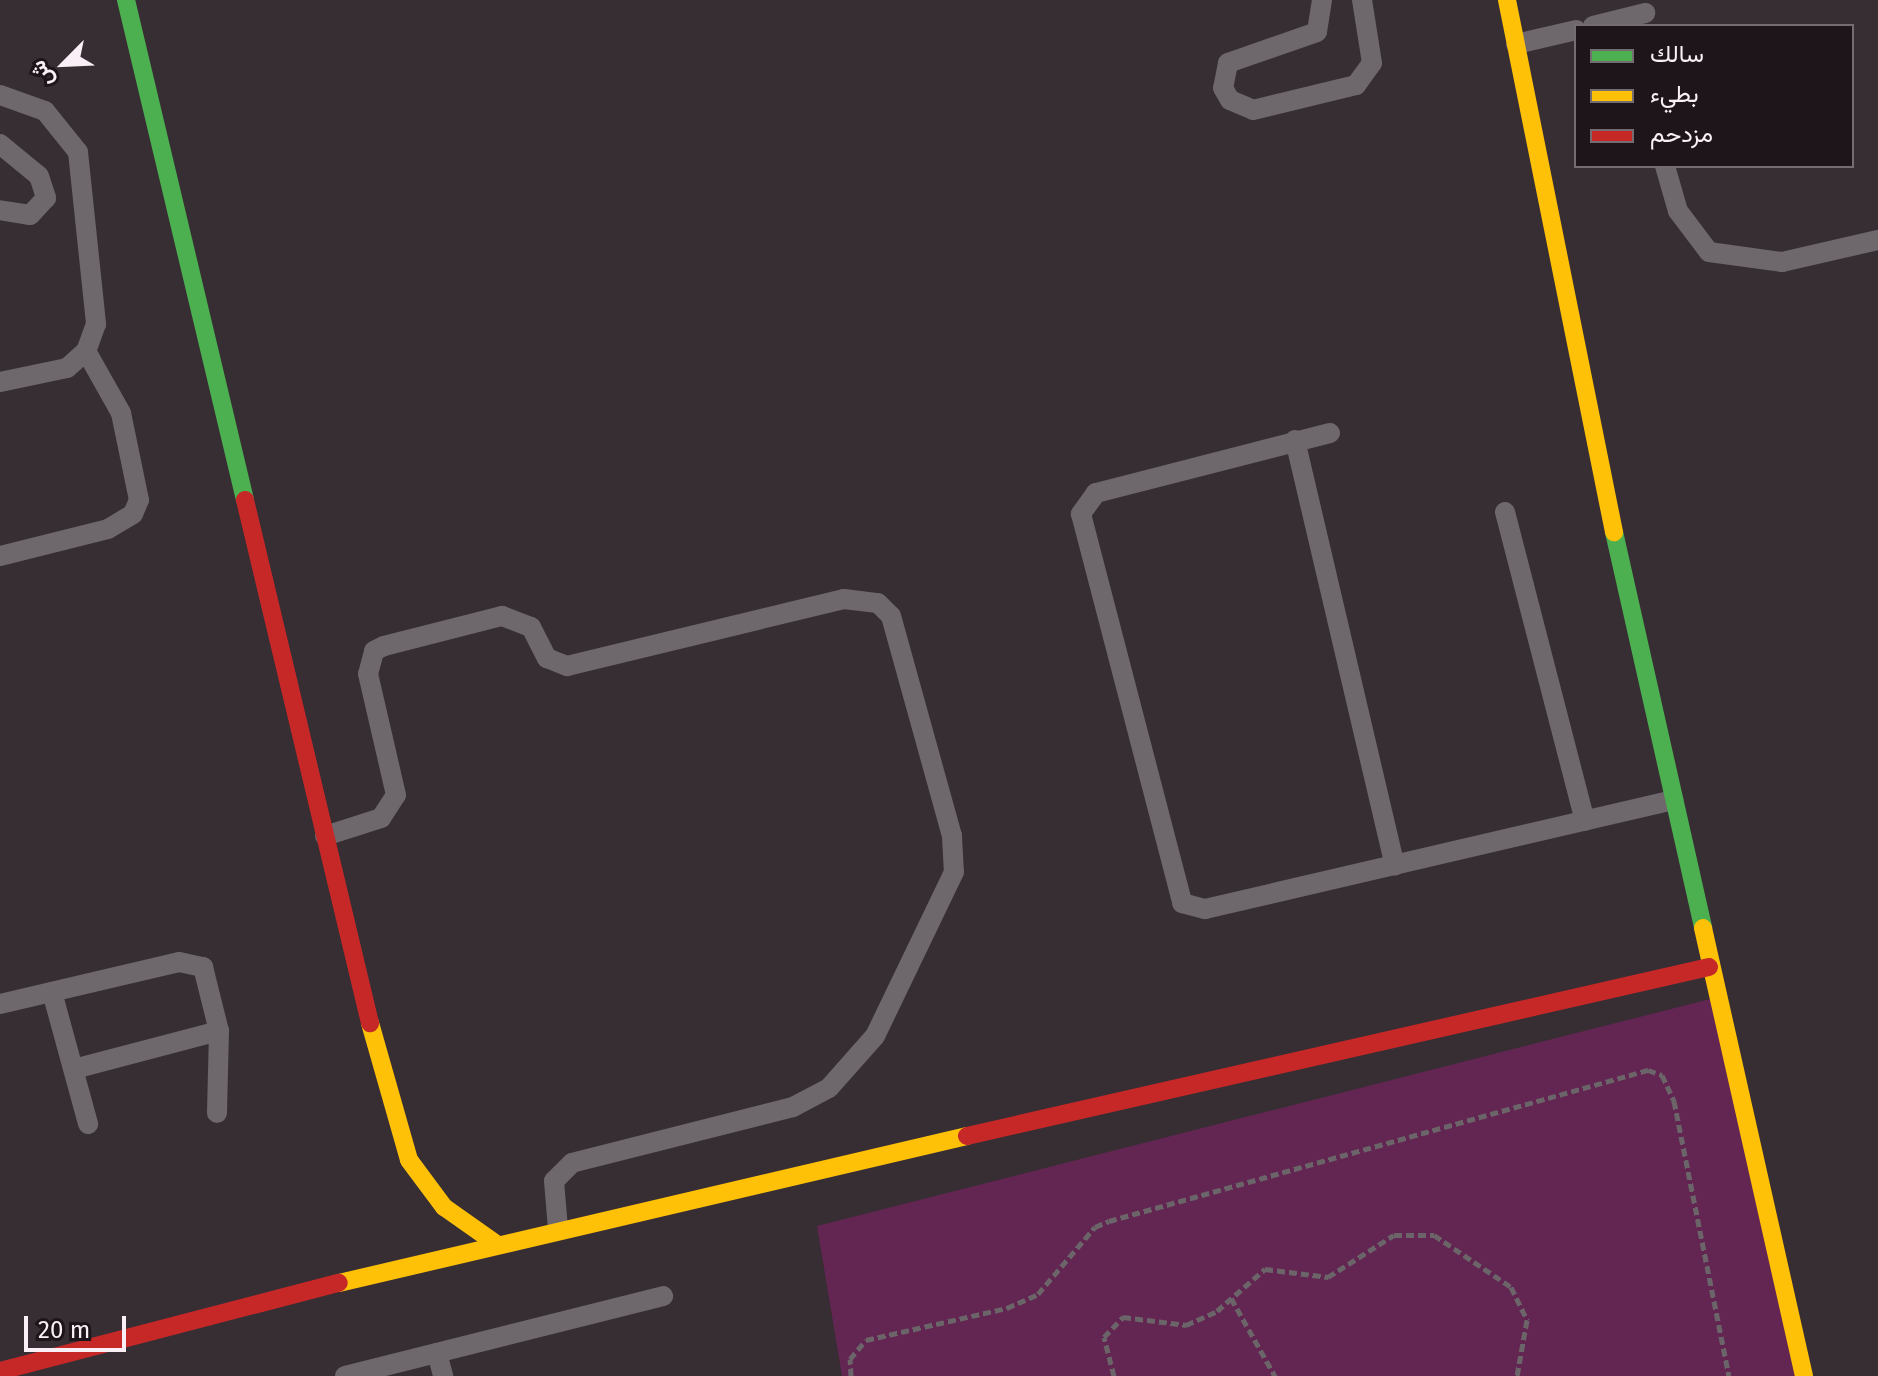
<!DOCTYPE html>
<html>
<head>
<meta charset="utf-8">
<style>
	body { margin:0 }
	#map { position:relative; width:1878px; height:1376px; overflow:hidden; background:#372e34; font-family:"Fira Sans",Vazirmatn,sans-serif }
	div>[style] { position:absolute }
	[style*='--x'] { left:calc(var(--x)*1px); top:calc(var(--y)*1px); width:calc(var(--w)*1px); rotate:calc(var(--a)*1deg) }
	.green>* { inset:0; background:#632652 }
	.path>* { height:5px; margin-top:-2.5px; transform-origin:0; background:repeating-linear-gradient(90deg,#6b6468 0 8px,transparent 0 12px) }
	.lane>* { height:20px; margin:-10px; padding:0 10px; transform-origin:10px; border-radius:10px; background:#6e676c }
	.fast>* { height:18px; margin:-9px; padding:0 9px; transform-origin:9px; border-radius:9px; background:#4caf50 }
	.slow>* { height:18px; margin:-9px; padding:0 9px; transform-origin:9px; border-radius:9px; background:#ffc107 }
	.jam>* { height:18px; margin:-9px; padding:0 9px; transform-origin:9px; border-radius:9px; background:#c62828 }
	span { translate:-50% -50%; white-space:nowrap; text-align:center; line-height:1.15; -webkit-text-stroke:8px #1d151a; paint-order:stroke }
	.legend { position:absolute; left:1574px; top:24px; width:280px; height:144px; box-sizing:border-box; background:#1d151a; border:2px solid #756c72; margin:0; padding:10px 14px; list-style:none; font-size:24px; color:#faeff6 }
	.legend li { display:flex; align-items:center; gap:16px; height:40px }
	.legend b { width:40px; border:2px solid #756c72 }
	.north { position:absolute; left:24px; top:24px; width:80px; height:80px; -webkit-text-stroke:6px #1d151a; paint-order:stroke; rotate:246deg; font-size:22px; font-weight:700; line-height:32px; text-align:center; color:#faeff6 }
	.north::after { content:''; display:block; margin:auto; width:28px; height:36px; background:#faeff6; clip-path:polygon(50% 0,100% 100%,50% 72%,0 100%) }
	.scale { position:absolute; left:24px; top:1316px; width:102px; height:36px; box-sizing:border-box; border:4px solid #faeff6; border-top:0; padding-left:10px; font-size:24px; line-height:28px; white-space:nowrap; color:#faeff6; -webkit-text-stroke:6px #1d151a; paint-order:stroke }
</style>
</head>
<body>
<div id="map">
	<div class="green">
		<i style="clip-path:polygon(1726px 995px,1803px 1376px,842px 1376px,817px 1226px)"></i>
	</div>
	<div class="path">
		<i style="--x:1231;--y:1298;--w:90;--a:60.6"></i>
		<i style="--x:851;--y:1376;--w:17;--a:-93"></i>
		<i style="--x:850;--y:1359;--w:25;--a:-50"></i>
		<i style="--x:866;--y:1340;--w:145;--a:-12.8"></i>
		<i style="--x:1007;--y:1308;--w:34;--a:-24"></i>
		<i style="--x:1038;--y:1294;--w:88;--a:-49.6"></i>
		<i style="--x:1095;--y:1227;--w:15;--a:-23"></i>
		<i style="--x:1109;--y:1221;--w:560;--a:-15.65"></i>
		<i style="--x:1648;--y:1070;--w:15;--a:20"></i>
		<i style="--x:1662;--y:1075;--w:29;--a:65"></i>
		<i style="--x:1674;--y:1101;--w:280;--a:78.7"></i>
		<i style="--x:1114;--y:1376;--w:40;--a:-104.4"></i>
		<i style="--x:1104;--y:1337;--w:28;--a:-46"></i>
		<i style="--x:1123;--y:1317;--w:64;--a:7.2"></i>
		<i style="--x:1186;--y:1325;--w:34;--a:-24"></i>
		<i style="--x:1217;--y:1311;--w:64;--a:-41.2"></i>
		<i style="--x:1265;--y:1269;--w:64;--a:7.2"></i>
		<i style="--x:1328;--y:1277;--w:78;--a:-32.5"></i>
		<i style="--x:1394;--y:1235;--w:40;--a:0"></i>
		<i style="--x:1434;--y:1235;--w:93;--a:34"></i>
		<i style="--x:1511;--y:1287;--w:37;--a:64"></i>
		<i style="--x:1527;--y:1320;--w:57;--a:100.1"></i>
	</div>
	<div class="lane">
		<i style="--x:1322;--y:0;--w:32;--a:99"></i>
		<i style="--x:1317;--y:32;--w:94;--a:160.8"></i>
		<i style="--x:1228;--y:63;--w:25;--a:101"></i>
		<i style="--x:1223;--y:88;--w:14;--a:60"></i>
		<i style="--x:1230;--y:100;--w:25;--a:23"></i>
		<i style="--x:1253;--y:110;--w:106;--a:-13.6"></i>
		<i style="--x:1356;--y:85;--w:27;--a:-54"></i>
		<i style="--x:1372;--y:63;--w:64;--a:-99"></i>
		<i style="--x:1593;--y:26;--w:54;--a:-14"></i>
		<i style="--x:1516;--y:44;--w:62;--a:-13.1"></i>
		<i style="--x:0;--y:95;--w:48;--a:19.6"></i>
		<i style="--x:45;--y:111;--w:53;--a:51.2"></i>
		<i style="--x:78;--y:152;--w:173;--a:84"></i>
		<i style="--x:96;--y:324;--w:29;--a:110"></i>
		<i style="--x:86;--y:351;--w:25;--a:138"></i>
		<i style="--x:67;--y:368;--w:68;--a:168.2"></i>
		<i style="--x:0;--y:144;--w:50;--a:39.4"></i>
		<i style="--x:39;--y:176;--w:23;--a:72"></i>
		<i style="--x:46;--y:198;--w:23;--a:133"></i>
		<i style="--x:30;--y:215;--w:30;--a:-171"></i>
		<i style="--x:1665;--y:166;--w:47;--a:73.9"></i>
		<i style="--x:1678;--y:211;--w:51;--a:52.9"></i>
		<i style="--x:1709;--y:252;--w:74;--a:7.8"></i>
		<i style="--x:1782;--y:262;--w:98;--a:-12.9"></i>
		<i style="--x:1330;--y:433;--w:242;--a:165.6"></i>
		<i style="--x:1096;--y:493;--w:26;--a:126"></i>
		<i style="--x:1081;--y:514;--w:402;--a:75.4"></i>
		<i style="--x:1182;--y:903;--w:24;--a:15"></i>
		<i style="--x:1205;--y:909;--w:481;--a:-13.1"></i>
		<i style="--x:1295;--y:440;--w:437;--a:76.8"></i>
		<i style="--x:1505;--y:512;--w:319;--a:75.5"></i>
		<i style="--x:0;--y:556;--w:111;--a:-14"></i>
		<i style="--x:108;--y:529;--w:29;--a:-31"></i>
		<i style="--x:133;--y:514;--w:15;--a:-67"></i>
		<i style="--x:139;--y:500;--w:89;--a:-101.7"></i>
		<i style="--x:121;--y:413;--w:71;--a:-119.4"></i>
		<i style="--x:325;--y:836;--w:59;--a:-17.8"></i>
		<i style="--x:381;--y:818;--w:27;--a:-57"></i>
		<i style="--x:396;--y:795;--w:124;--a:-103"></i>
		<i style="--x:368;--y:674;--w:24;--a:-75"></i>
		<i style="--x:374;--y:651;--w:11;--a:-27"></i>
		<i style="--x:384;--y:646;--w:122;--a:-14.3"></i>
		<i style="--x:502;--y:616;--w:31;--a:21"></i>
		<i style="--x:531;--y:627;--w:35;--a:63"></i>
		<i style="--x:547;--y:658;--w:22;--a:22"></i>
		<i style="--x:567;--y:666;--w:285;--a:-13.6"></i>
		<i style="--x:844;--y:599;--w:34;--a:7"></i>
		<i style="--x:878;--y:603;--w:18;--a:45"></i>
		<i style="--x:891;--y:616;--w:228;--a:74.5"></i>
		<i style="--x:952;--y:836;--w:36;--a:87"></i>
		<i style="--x:954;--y:872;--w:182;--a:115.7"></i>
		<i style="--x:875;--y:1036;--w:69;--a:131.5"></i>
		<i style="--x:829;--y:1088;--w:41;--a:152.2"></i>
		<i style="--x:793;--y:1107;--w:228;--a:165.8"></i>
		<i style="--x:572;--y:1163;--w:25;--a:135"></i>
		<i style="--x:554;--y:1181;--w:48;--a:85.2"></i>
		<i style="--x:52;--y:992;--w:137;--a:74.7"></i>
		<i style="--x:0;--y:1004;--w:184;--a:-13.2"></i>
		<i style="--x:179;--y:962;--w:25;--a:12"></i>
		<i style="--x:203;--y:967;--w:66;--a:76"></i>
		<i style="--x:219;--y:1031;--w:82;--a:91.4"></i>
		<i style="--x:74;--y:1069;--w:150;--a:-14.7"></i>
		<i style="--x:437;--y:1353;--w:24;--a:75"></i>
		<i style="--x:345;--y:1376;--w:328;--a:-14.1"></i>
	</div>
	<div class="fast">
		<i style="--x:126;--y:0;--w:514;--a:76.61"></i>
		<i style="--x:1614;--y:532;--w:406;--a:77.3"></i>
	</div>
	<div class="slow">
		<i style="--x:1507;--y:0;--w:543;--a:78.63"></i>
		<i style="--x:1703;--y:928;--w:459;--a:77.3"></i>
		<i style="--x:370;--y:1023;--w:142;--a:74.1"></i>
		<i style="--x:409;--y:1160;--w:59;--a:53.3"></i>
		<i style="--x:444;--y:1207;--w:62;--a:35.2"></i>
		<i style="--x:339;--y:1283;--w:645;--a:-13.17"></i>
	</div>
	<div class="jam">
		<i style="--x:245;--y:500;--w:538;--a:76.56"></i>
		<i style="--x:967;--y:1136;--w:761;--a:-12.83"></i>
		<i style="--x:0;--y:1371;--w:350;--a:-14.6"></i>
	</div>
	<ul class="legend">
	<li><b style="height:10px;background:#4caf50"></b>سالك</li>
	<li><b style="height:10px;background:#ffc107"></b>بطيء</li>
	<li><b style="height:10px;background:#c62828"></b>مزدحم</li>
	</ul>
	<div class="north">ش</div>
	<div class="scale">20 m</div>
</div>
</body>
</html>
